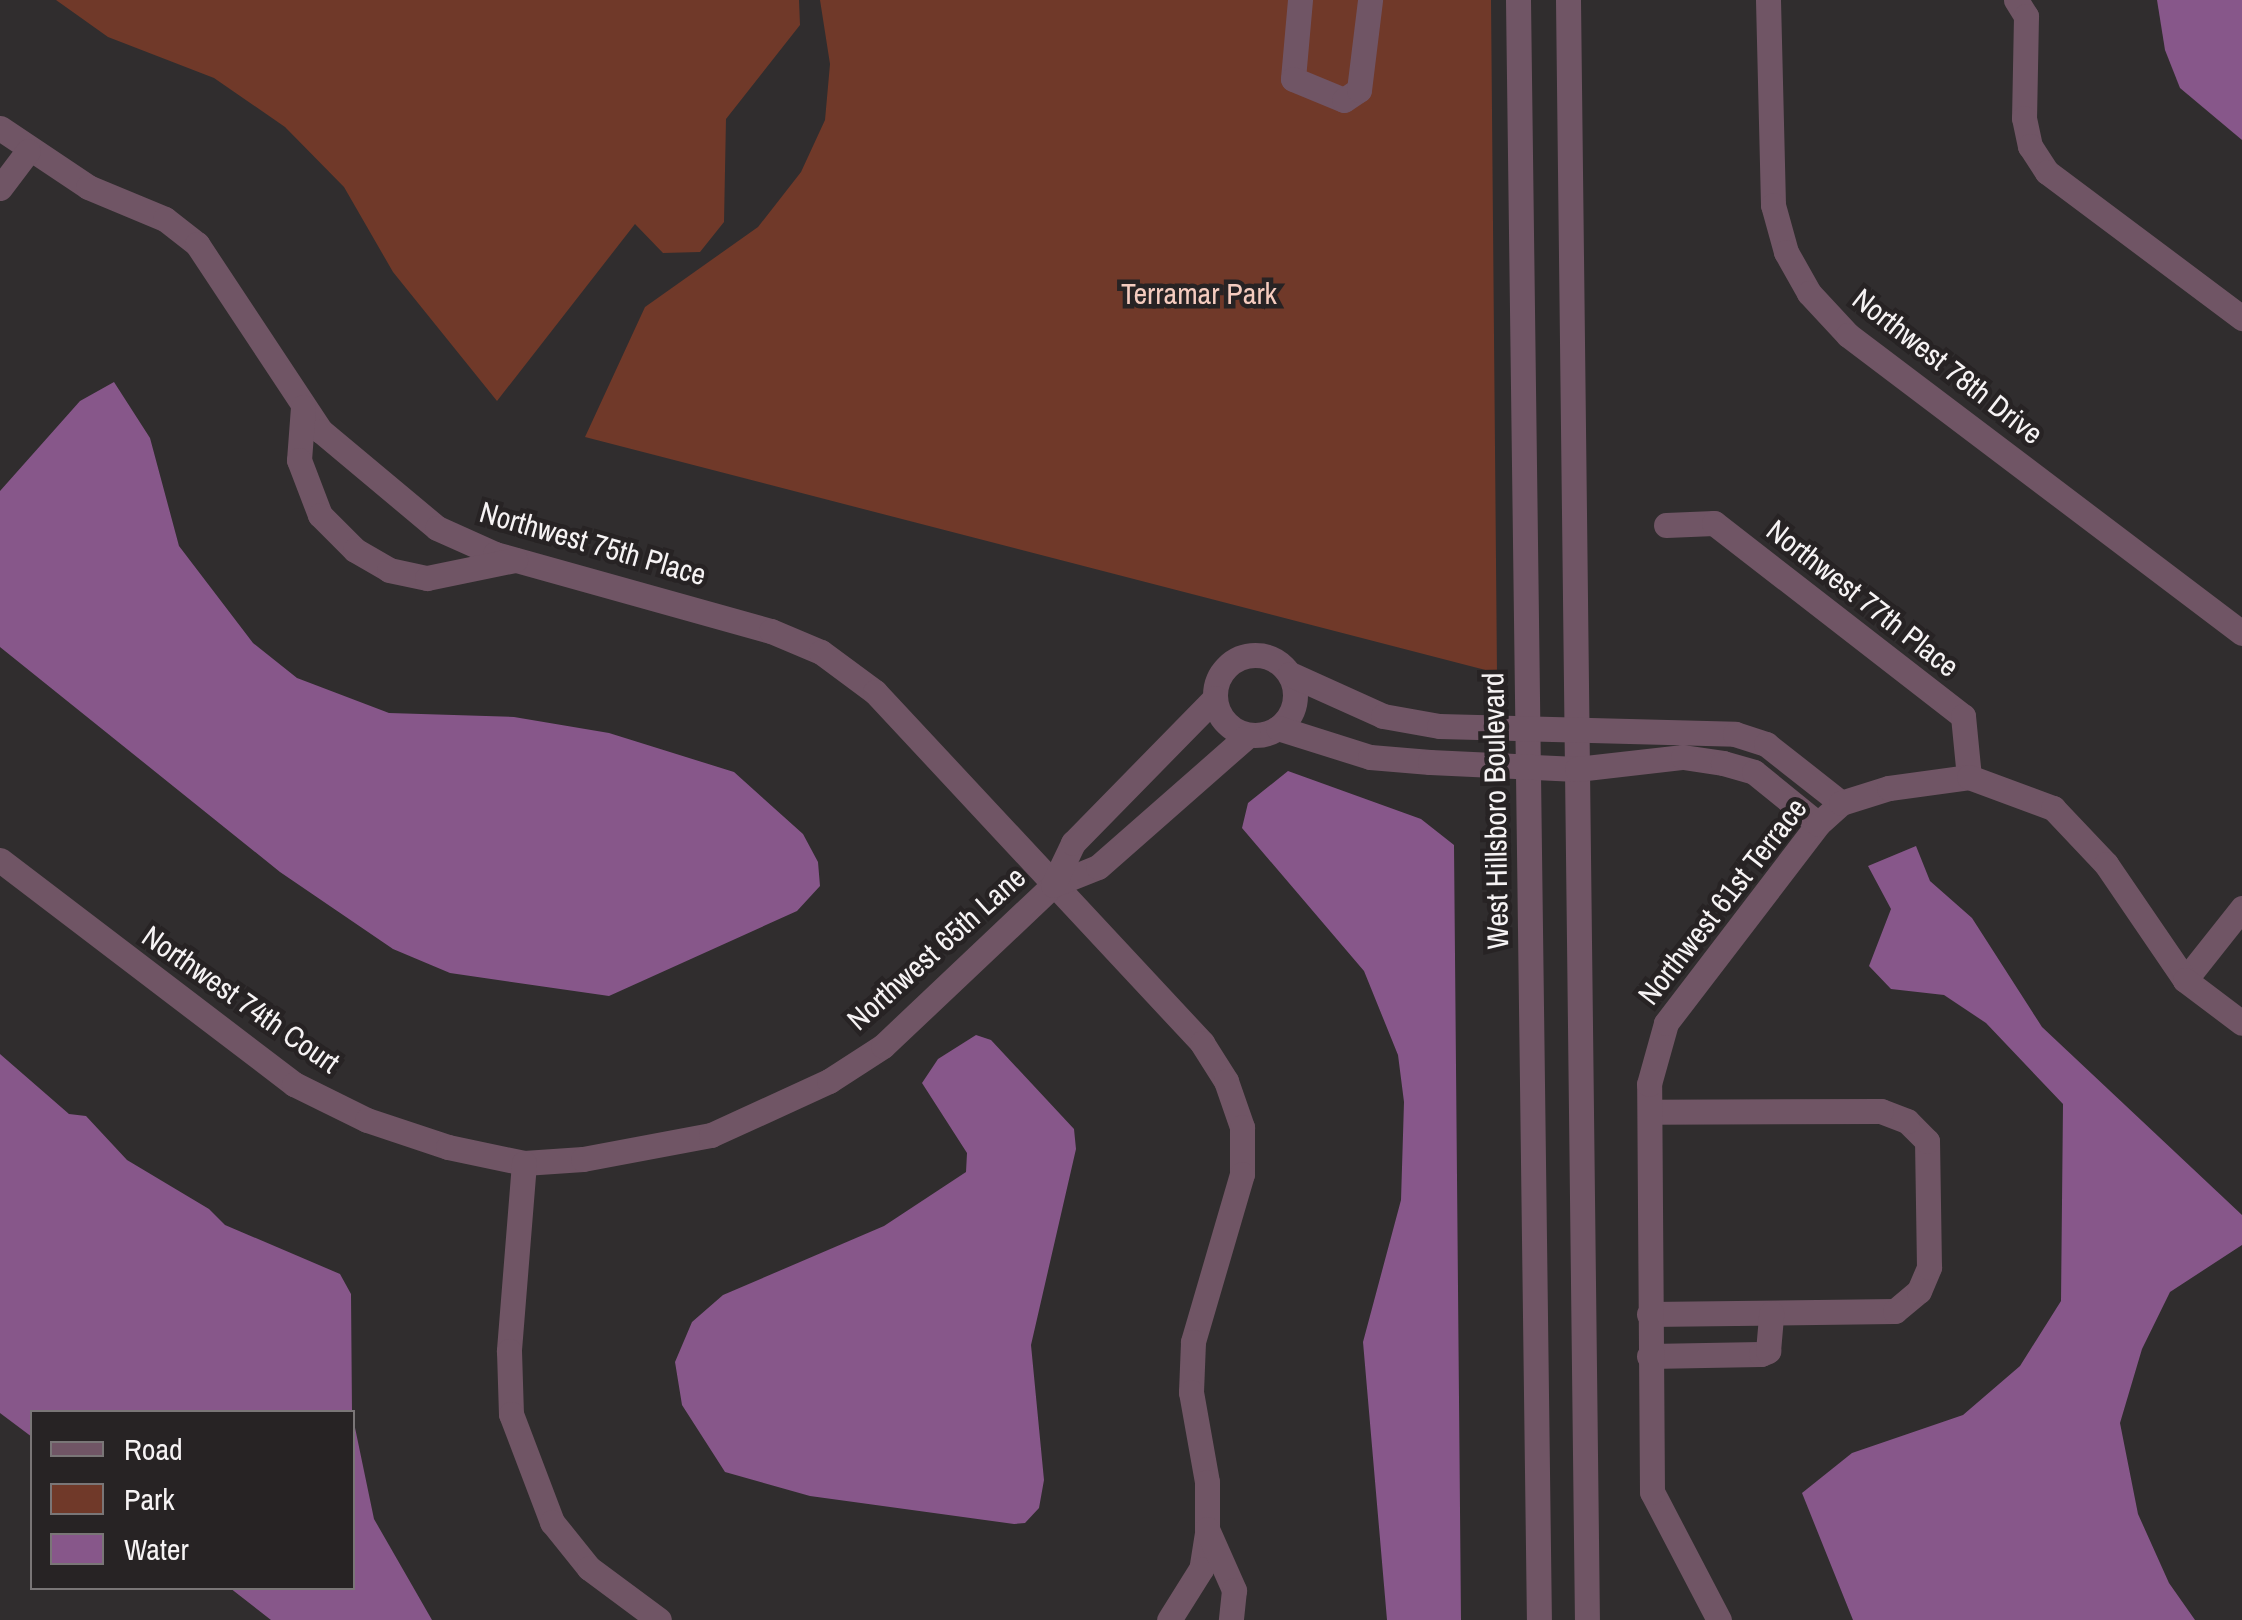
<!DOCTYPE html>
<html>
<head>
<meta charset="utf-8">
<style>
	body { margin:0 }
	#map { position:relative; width:2242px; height:1620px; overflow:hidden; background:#302d2e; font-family:"Archivo Narrow",sans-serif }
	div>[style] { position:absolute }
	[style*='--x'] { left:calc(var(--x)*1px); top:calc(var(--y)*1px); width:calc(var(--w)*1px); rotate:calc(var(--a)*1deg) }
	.green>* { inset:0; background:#703929 }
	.water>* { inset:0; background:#87578a }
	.minor>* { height:25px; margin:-12.5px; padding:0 12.5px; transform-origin:12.5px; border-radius:12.5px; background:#705565 }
	.minor>.ring { margin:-12.5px; padding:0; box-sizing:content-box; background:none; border:25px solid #705565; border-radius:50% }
	span { translate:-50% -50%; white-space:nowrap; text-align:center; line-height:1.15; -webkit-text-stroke:9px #272324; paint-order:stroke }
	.park-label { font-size:30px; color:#f5ccbf }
	.street-label { font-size:30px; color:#f6f3f4 }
	.legend { position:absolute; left:30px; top:1410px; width:325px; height:180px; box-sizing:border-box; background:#272324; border:2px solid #7a7677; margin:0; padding:12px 18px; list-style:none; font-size:30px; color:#f6f3f4 }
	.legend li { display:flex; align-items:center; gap:20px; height:50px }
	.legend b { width:50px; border:2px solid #7a7677 }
</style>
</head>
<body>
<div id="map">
	<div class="green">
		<i style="clip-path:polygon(56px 0,799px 0,800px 25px,726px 119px,724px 222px,700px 252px,663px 253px,635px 224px,497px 401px,393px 272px,344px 187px,285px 127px,214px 78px,108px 37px)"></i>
		<i style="clip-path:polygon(820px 0,1491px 0,1497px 673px,585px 437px,645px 307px,758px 227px,801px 172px,825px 120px,830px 64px)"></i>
	</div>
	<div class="water">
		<i style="clip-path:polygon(2157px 0,2242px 0,2242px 140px,2180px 88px,2165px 50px)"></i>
		<i style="clip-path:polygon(114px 382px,150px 438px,179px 546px,253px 643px,297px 678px,389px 713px,514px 717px,609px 733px,734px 772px,803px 834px,818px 862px,820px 886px,797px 911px,609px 996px,450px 973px,393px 949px,280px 872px,0 647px,0 491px,80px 401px)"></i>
		<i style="clip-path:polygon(1288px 771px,1421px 819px,1454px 845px,1461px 1620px,1387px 1620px,1363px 1342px,1401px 1200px,1404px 1102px,1398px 1055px,1364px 971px,1242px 828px,1248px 803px)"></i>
		<i style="clip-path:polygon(1916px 846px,1930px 881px,1972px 918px,2042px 1027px,2242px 1215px,2242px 1245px,2170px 1292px,2142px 1349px,2120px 1423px,2138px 1514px,2169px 1583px,2195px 1620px,1853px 1620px,1802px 1493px,1852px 1453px,1963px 1415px,2020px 1366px,2061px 1301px,2063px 1104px,1986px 1023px,1944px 995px,1891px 989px,1869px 966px,1891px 909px,1868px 866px)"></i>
		<i style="clip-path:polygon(976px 1035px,991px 1040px,1074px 1129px,1076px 1149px,1031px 1345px,1044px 1480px,1039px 1508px,1025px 1523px,1014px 1524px,810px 1496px,725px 1472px,682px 1405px,675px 1362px,692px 1322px,723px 1295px,884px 1226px,966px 1172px,967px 1153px,922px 1083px,938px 1059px)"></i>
		<i style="clip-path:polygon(0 1054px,69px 1114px,86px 1116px,127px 1160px,209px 1209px,225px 1225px,340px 1274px,351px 1294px,352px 1412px,32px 1412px,32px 1437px,0 1413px)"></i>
		<i style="clip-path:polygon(353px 1418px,374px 1519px,432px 1620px,271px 1620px,230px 1588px,352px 1588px)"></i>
	</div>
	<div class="minor">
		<i style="--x:1300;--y:0;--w:79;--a:95.1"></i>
		<i style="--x:1293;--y:79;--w:55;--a:22.4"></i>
		<i style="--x:1344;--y:100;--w:18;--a:-34"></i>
		<i style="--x:1359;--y:90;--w:91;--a:-83"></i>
		<i style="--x:1518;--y:0;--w:1620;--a:89.26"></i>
		<i style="--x:1568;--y:0;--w:1620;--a:89.33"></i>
		<i style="--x:1768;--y:0;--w:205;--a:88.6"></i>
		<i style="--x:1773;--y:205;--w:49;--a:74.5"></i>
		<i style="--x:1786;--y:252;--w:47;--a:60.7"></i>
		<i style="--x:1809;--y:293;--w:57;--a:47.1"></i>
		<i style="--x:1848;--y:335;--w:494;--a:37.1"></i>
		<i style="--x:2016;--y:0;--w:19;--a:58"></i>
		<i style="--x:2026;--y:16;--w:102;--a:91.1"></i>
		<i style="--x:2024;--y:118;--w:29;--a:78"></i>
		<i style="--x:2030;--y:146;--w:31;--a:57"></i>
		<i style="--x:2047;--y:172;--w:244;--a:36.8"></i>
		<i style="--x:0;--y:128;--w:106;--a:33.8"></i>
		<i style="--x:88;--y:187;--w:83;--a:22.6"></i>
		<i style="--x:165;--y:219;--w:41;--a:38"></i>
		<i style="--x:197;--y:244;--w:224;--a:56.5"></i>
		<i style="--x:321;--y:431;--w:151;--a:39.9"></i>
		<i style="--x:437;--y:528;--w:64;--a:24.1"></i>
		<i style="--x:495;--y:554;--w:287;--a:15.6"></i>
		<i style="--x:771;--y:631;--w:54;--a:22.8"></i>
		<i style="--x:821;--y:652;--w:67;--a:36.5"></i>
		<i style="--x:875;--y:692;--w:480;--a:47"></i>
		<i style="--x:1202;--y:1043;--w:45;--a:57.7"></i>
		<i style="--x:1226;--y:1081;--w:49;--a:70.8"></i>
		<i style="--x:1242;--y:1127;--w:47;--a:90"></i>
		<i style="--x:1242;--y:1174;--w:175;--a:106.3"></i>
		<i style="--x:1193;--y:1342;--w:50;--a:92.3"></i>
		<i style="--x:1191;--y:1392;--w:91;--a:79.9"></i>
		<i style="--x:1207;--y:1482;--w:51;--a:90"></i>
		<i style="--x:1207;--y:1533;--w:36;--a:99"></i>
		<i style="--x:1201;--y:1569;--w:60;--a:122.1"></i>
		<i style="--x:0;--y:188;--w:46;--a:-52.9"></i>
		<i style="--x:303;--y:407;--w:53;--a:94.3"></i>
		<i style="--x:299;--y:460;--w:59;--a:69.1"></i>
		<i style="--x:320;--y:515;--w:49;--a:45"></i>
		<i style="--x:355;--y:550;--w:39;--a:30"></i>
		<i style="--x:389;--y:570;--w:39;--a:12"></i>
		<i style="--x:427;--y:578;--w:90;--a:-11.6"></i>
		<i style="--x:1666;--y:525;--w:48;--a:-2.4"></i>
		<i style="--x:1714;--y:523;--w:315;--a:37.8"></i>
		<i style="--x:1963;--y:716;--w:61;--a:84.4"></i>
		<i class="ring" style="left:1215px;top:655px;width:55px;height:55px"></i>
		<i style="--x:1290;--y:674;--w:102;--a:24.3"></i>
		<i style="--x:1383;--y:716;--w:57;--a:10.1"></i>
		<i style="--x:1439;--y:726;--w:296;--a:1.5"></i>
		<i style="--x:1735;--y:734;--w:33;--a:18"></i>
		<i style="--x:1766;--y:744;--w:95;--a:38.2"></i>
		<i style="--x:1278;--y:728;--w:96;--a:17.5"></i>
		<i style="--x:1370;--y:757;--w:60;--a:4.8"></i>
		<i style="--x:1430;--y:762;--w:147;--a:2.7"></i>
		<i style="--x:1577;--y:769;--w:107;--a:-6.5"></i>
		<i style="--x:1683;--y:757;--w:40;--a:8.5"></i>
		<i style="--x:1723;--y:763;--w:32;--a:16"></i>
		<i style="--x:1754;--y:772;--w:82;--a:39.1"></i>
		<i style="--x:0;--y:860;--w:370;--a:37.3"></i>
		<i style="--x:294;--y:1084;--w:81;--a:26.3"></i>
		<i style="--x:367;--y:1120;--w:85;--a:18.4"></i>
		<i style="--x:448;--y:1147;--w:78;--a:11.9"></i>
		<i style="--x:524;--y:1163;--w:59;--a:-3.9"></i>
		<i style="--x:583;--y:1159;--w:130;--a:-10.6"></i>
		<i style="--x:711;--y:1135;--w:130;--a:-24.6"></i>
		<i style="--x:829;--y:1081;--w:64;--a:-32.9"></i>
		<i style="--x:883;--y:1046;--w:234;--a:-43.4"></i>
		<i style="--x:1053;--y:885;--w:48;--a:-21.8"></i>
		<i style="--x:1098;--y:867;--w:200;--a:-41.3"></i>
		<i style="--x:1053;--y:885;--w:47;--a:-64.5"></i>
		<i style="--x:1073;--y:843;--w:203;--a:-45.6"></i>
		<i style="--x:2185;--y:980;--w:92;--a:-51.6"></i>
		<i style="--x:524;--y:1163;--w:189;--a:94.6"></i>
		<i style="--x:509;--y:1351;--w:63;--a:88.2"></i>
		<i style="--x:511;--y:1414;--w:116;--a:69.2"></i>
		<i style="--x:552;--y:1522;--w:59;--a:51.2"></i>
		<i style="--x:589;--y:1568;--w:87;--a:36.6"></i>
		<i style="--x:1649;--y:1314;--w:246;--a:-0.7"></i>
		<i style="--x:1895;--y:1311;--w:31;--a:-40"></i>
		<i style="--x:1919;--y:1291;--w:26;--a:-67"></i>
		<i style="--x:1929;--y:1267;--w:126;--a:-90.9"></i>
		<i style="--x:1927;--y:1141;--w:28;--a:-135"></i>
		<i style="--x:1907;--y:1121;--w:28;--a:-159"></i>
		<i style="--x:1881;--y:1111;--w:230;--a:179.8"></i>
		<i style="--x:1649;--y:1356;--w:112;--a:-1"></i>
		<i style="--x:1761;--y:1354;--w:8;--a:-23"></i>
		<i style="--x:1768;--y:1351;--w:38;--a:-85"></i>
		<i style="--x:1207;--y:1529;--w:67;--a:66.1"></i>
		<i style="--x:1234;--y:1590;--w:30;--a:96"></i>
		<i style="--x:1719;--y:1620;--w:144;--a:-117.6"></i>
		<i style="--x:1652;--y:1492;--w:408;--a:-90.4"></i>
		<i style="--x:1649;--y:1084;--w:63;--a:-74.4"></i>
		<i style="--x:1666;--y:1023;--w:250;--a:-52.6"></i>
		<i style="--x:1818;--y:824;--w:31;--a:-42"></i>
		<i style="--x:1841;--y:803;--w:50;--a:-17.4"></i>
		<i style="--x:1889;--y:788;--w:81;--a:-7.8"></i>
		<i style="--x:1969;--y:777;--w:90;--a:20.3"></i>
		<i style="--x:2053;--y:808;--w:77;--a:46.6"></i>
		<i style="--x:2106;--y:864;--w:140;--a:55.7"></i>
		<i style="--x:2185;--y:980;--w:71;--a:37"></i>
	</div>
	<div class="park-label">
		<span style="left:1199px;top:293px">Terramar Park</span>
	</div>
	<div class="street-label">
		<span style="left:1948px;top:366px;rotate:38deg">Northwest 78th Drive</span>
		<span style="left:593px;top:543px;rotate:16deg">Northwest 75th Place</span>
		<span style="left:1863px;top:598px;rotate:38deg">Northwest 77th Place</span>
		<span style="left:1495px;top:811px;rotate:-91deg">West Hillsboro Boulevard</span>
		<span style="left:1722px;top:901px;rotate:-52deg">Northwest 61st Terrace</span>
		<span style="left:936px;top:948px;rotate:-42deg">Northwest 65th Lane</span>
		<span style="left:241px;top:999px;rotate:35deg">Northwest 74th Court</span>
	</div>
	<ul class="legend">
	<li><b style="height:12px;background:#705565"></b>Road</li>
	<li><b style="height:28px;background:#703929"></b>Park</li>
	<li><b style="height:28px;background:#87578a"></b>Water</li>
	</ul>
</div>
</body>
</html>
